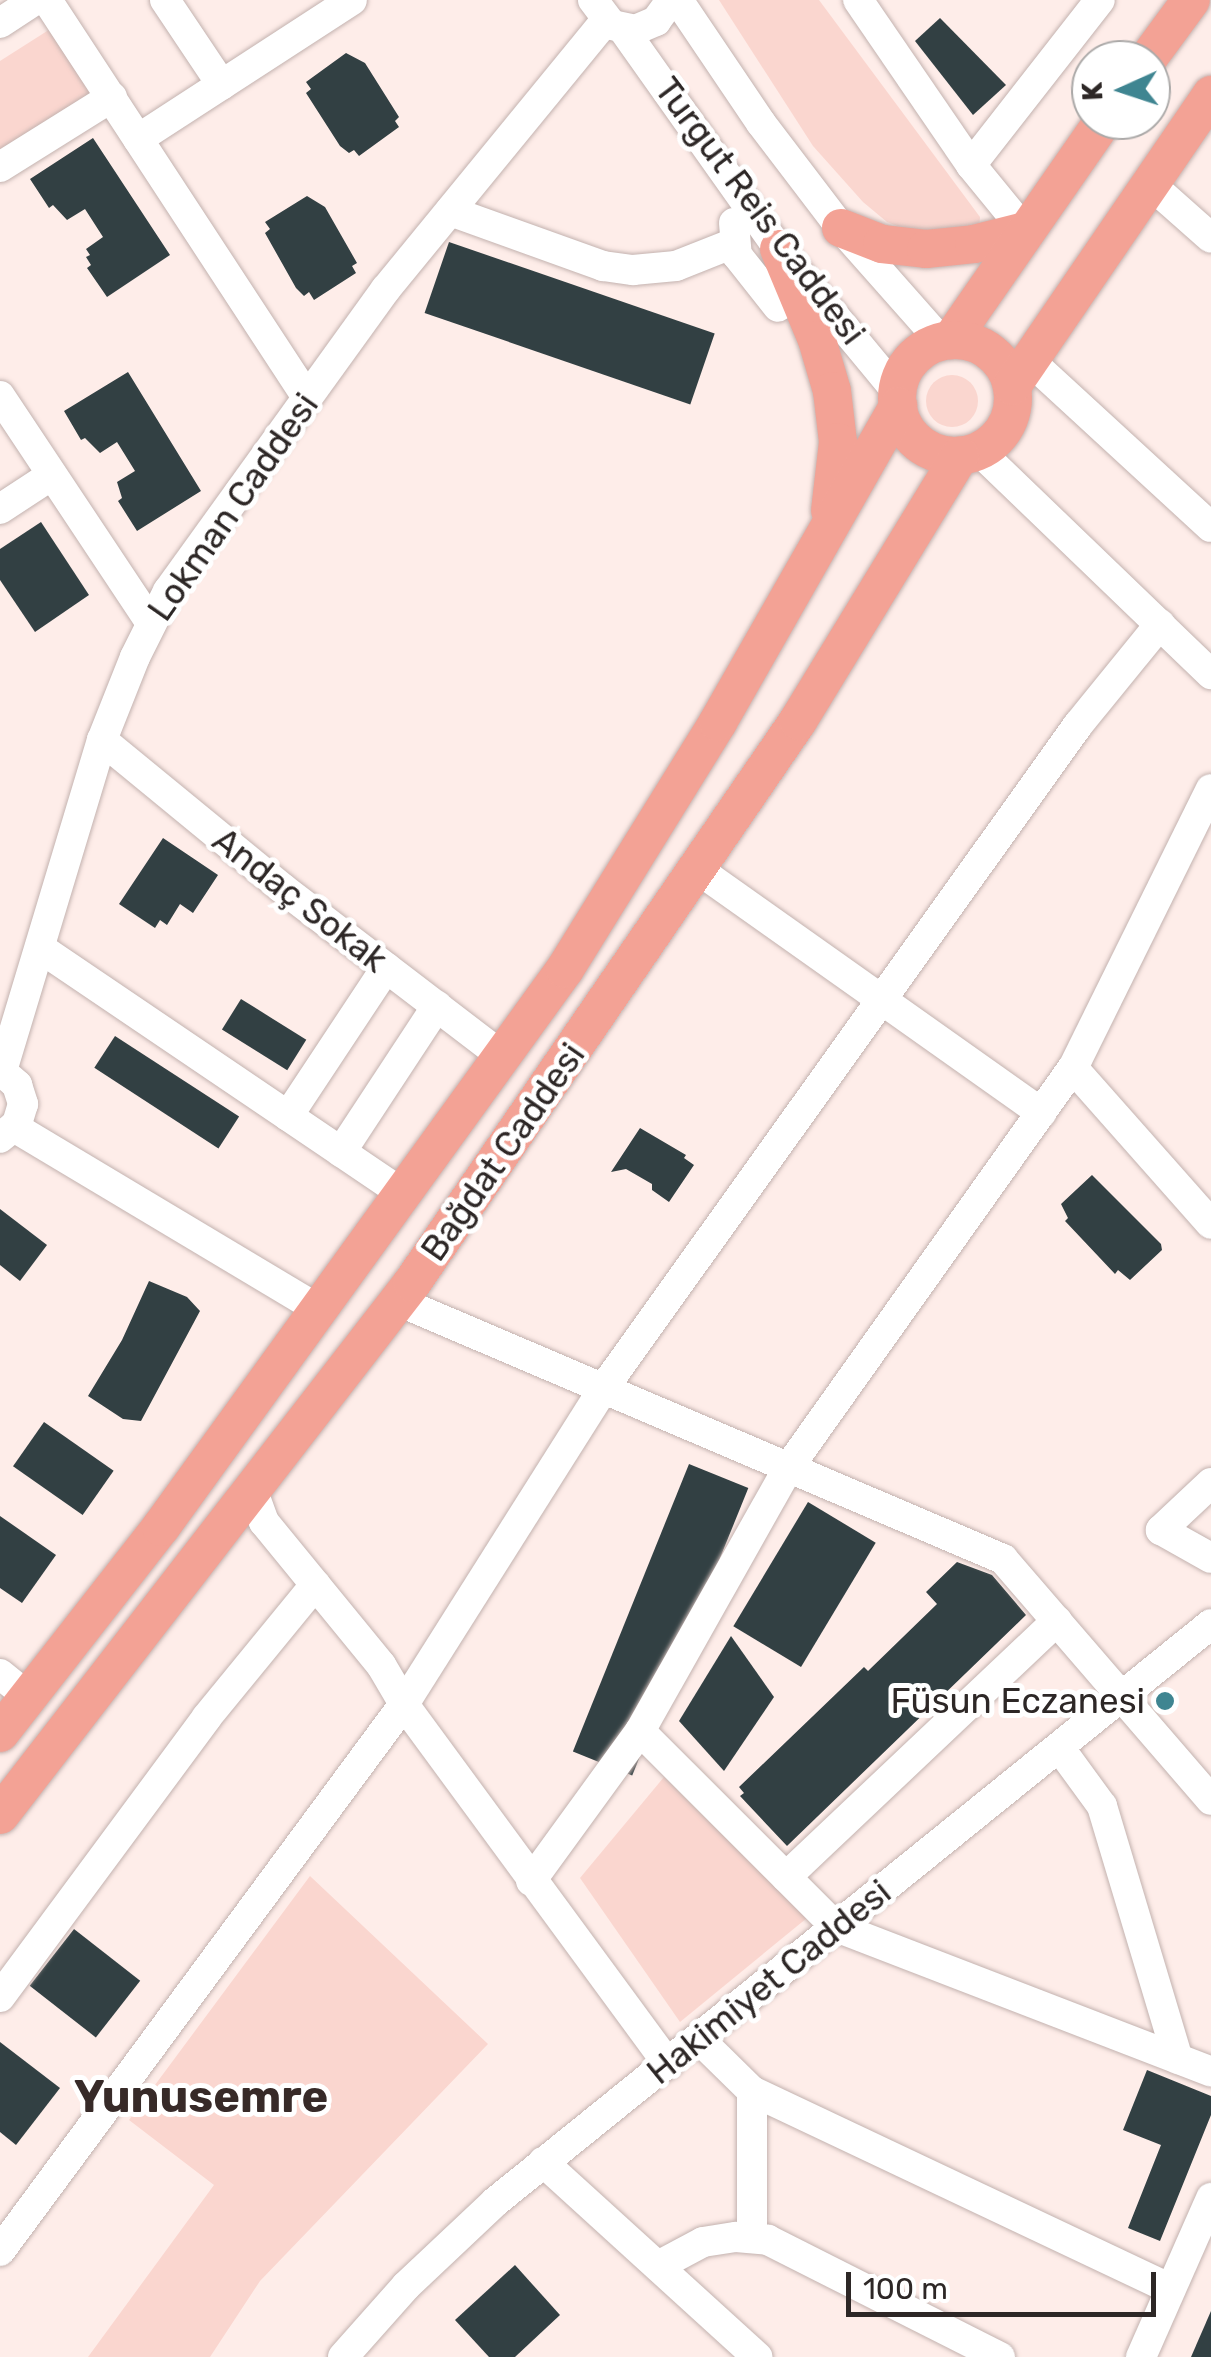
<!DOCTYPE html>
<html>
<head>
<meta charset="utf-8">
<style>
	body { margin:0 }
	#map { position:relative; width:1211px; height:2357px; overflow:hidden; background:#feede9; font-family:Rubik,sans-serif }
	div>[style] { position:absolute }
	[style*='--x'] { left:calc(var(--x)*1px); top:calc(var(--y)*1px); width:calc(var(--w)*1px); rotate:calc(var(--a)*1deg) }
	.green>* { inset:0; background:#fad6cf }
	.round { border-radius:50% }
	.building>* { inset:0; background:#324043; transform-origin:0 0 }
	.roads { filter:drop-shadow(0 0 2px #c3b2af) drop-shadow(0 0 2px #c3b2af) }
	.minor>* { height:30px; margin:-15px; padding:0 15px; transform-origin:15px; border-radius:15px; background:#fff }
	.major>* { height:38px; margin:-19px; padding:0 19px; transform-origin:19px; border-radius:19px; background:#f3a295 }
	.major>.ring { margin:-19px; padding:0; box-sizing:content-box; background:none; border:38px solid #f3a295; border-radius:50% }
	.dots>* { width:28px; height:28px; translate:-50% -50%; box-sizing:border-box; border:5px solid #fff; border-radius:50% }
	span { translate:-50% -50%; white-space:nowrap; text-align:center; line-height:1.15; -webkit-text-stroke:10px #fff; paint-order:stroke }
	.street-label { font-size:35px; color:#2d2726 }
	.poi-label { font-size:35px; color:#2d2726 }
	.right { translate:-100% -50%; text-align:right }
	.district-label { font-size:45px; color:#372a28; font-weight:700 }
	.north { position:absolute; left:1071px; top:40px; width:100px; height:100px; box-sizing:border-box; background:#fff; border:2px solid #aba9a8; border-radius:50%; rotate:267deg; font-size:28px; font-weight:700; line-height:40px; text-align:center; color:#2d2726 }
	.north::after { content:''; display:block; margin:auto; width:35px; height:45px; background:#3f8591; clip-path:polygon(50% 0,100% 100%,50% 72%,0 100%) }
	.scale { position:absolute; left:846px; top:2272px; width:310px; height:45px; box-sizing:border-box; border:5px solid #2d2726; border-top:0; padding-left:12px; font-size:30px; line-height:35px; white-space:nowrap; color:#2d2726; -webkit-text-stroke:8px #fff; paint-order:stroke }
</style>
</head>
<body>
<div id="map">
	<div class="green">
		<i style="clip-path:polygon(719px 0,819px 0,980px 217px,979px 228px,926px 237px,887px 222px,863px 202px,813px 146px)"></i>
		<i style="clip-path:polygon(55px 26px,97px 95px,0 153px,0 61px)"></i>
		<i class="round" style="left:926px;top:375px;width:52px;height:52px"></i>
		<i style="clip-path:polygon(664px 1777px,807px 1918px,680px 2022px,580px 1878px)"></i>
		<i style="clip-path:polygon(310px 1876px,488px 2044px,260px 2281px,210px 2357px,88px 2357px,214px 2185px,129px 2120px)"></i>
	</div>
	<div class="building">
		<i style="clip-path:polygon(940px 18px,1006px 85px,973px 115px,915px 41px)"></i>
		<i style="clip-path:polygon(346px 53px,365px 63px,399px 117px,395px 121px,399px 127px,359px 156px,354px 150px,349px 153px,340px 146px,306px 93px,311px 89px,306px 82px)"></i>
		<i style="clip-path:polygon(93px 138px,170px 255px,107px 297px,87px 268px,91px 265px,86px 257px,90px 255px,86px 249px,103px 237px,85px 209px,67px 220px,53px 205px,49px 208px,30px 179px)"></i>
		<i style="clip-path:polygon(307px 196px,325px 207px,357px 263px,352px 266px,356px 273px,314px 300px,309px 292px,304px 296px,296px 288px,265px 233px,270px 229px,265px 222px)"></i>
		<i style="left:449px;top:242px;width:281px;height:75px;rotate:19deg"></i>
		<i style="clip-path:polygon(128px 372px,201px 491px,137px 531px,118px 501px,122px 498px,117px 482px,135px 471px,117px 442px,100px 453px,85px 438px,81px 440px,64px 411px)"></i>
		<i style="clip-path:polygon(41px 522px,89px 595px,35px 632px,0 580px,0 549px)"></i>
		<i style="clip-path:polygon(163px 838px,218px 875px,193px 913px,180px 904px,167px 925px,160px 920px,155px 928px,119px 904px)"></i>
		<i style="left:241px;top:999px;width:77px;height:36px;rotate:32deg"></i>
		<i style="left:115px;top:1036px;width:148px;height:38px;rotate:33deg"></i>
		<i style="clip-path:polygon(640px 1128px,686px 1155px,684px 1158px,694px 1165px,669px 1202px,652px 1190px,652px 1184px,626px 1169px,611px 1172px)"></i>
		<i style="clip-path:polygon(1092px 1175px,1161px 1244px,1162px 1250px,1130px 1280px,1118px 1270px,1115px 1274px,1065px 1221px,1068px 1218px,1061px 1204px)"></i>
		<i style="clip-path:polygon(0 1209px,47px 1245px,20px 1281px,0 1265px)"></i>
		<i style="clip-path:polygon(149px 1281px,187px 1297px,200px 1311px,141px 1421px,123px 1419px,88px 1396px,122px 1340px)"></i>
		<i style="left:44px;top:1422px;width:85px;height:54px;rotate:35deg"></i>
		<i style="left:689px;top:1464px;width:64px;height:310px;rotate:22deg"></i>
		<i style="left:808px;top:1502px;width:79px;height:145px;rotate:31deg"></i>
		<i style="clip-path:polygon(0 1516px,56px 1555px,22px 1603px,0 1588px)"></i>
		<i style="clip-path:polygon(957px 1562px,992px 1575px,1026px 1615px,787px 1846px,740px 1796px,744px 1793px,739px 1787px,864px 1667px,868px 1671px,937px 1604px,926px 1592px)"></i>
		<i style="clip-path:polygon(731px 1636px,774px 1697px,724px 1771px,679px 1721px)"></i>
		<i style="left:74px;top:1929px;width:84px;height:72px;rotate:38deg"></i>
		<i style="clip-path:polygon(0 2042px,60px 2088px,16px 2145px,0 2132px)"></i>
		<i style="clip-path:polygon(1147px 2070px,1211px 2096px,1211px 2115px,1160px 2241px,1128px 2228px,1161px 2145px,1123px 2130px)"></i>
		<i style="clip-path:polygon(515px 2265px,560px 2315px,515px 2357px,489px 2357px,455px 2320px)"></i>
		<i style="clip-path:polygon(1211px 2311px,1211px 2357px,1191px 2357px)"></i>
	</div>
	<div class="roads">
		<div class="minor">
			<i style="--x:47;--y:0;--w:475;--a:56.8"></i>
			<i style="--x:165;--y:0;--w:102;--a:56.2"></i>
			<i style="--x:593;--y:0;--w:31;--a:53"></i>
			<i style="--x:612;--y:25;--w:24;--a:12"></i>
			<i style="--x:635;--y:30;--w:23;--a:-23"></i>
			<i style="--x:656;--y:21;--w:26;--a:-54"></i>
			<i style="--x:678;--y:0;--w:148;--a:56"></i>
			<i style="--x:761;--y:123;--w:132;--a:52.7"></i>
			<i style="--x:841;--y:228;--w:152;--a:48.5"></i>
			<i style="--x:858;--y:0;--w:200;--a:55.6"></i>
			<i style="--x:971;--y:165;--w:85;--a:50.7"></i>
			<i style="--x:0;--y:23;--w:42;--a:-33.3"></i>
			<i style="--x:623;--y:29;--w:270;--a:54.7"></i>
			<i style="--x:779;--y:249;--w:187;--a:50.4"></i>
			<i style="--x:138;--y:139;--w:255;--a:-33"></i>
			<i style="--x:971;--y:165;--w:209;--a:-52"></i>
			<i style="--x:0;--y:167;--w:132;--a:-32"></i>
			<i style="--x:1150;--y:184;--w:81;--a:41.5"></i>
			<i style="--x:450;--y:211;--w:163;--a:19.8"></i>
			<i style="--x:603;--y:266;--w:30;--a:8"></i>
			<i style="--x:633;--y:270;--w:43;--a:-5.3"></i>
			<i style="--x:676;--y:266;--w:62;--a:-21.6"></i>
			<i style="--x:734;--y:223;--w:32;--a:85"></i>
			<i style="--x:737;--y:255;--w:66;--a:51.7"></i>
			<i style="--x:1028;--y:359;--w:248;--a:42.6"></i>
			<i style="--x:0;--y:396;--w:273;--a:56.4"></i>
			<i style="--x:979;--y:451;--w:322;--a:43.9"></i>
			<i style="--x:0;--y:509;--w:62;--a:-33.2"></i>
			<i style="--x:102;--y:740;--w:233;--a:39.4"></i>
			<i style="--x:282;--y:888;--w:277;--a:37.4"></i>
			<i style="--x:697;--y:869;--w:422;--a:35.3"></i>
			<i style="--x:40;--y:948;--w:439;--a:34.1"></i>
			<i style="--x:1073;--y:1068;--w:208;--a:48.5"></i>
			<i style="--x:0;--y:1070;--w:23;--a:41"></i>
			<i style="--x:17;--y:1085;--w:20;--a:72"></i>
			<i style="--x:23;--y:1104;--w:21;--a:107"></i>
			<i style="--x:17;--y:1124;--w:22;--a:141"></i>
			<i style="--x:2;--y:1071;--w:346;--a:-73.2"></i>
			<i style="--x:102;--y:740;--w:89;--a:-68.3"></i>
			<i style="--x:135;--y:657;--w:74;--a:-63.4"></i>
			<i style="--x:168;--y:591;--w:372;--a:-54.2"></i>
			<i style="--x:386;--y:289;--w:348;--a:-50.7"></i>
			<i style="--x:288;--y:1116;--w:178;--a:-56.5"></i>
			<i style="--x:14;--y:1127;--w:354;--a:30.9"></i>
			<i style="--x:341;--y:1152;--w:175;--a:-56.7"></i>
			<i style="--x:398;--y:1301;--w:658;--a:23.1"></i>
			<i style="--x:1003;--y:1559;--w:318;--a:49.2"></i>
			<i style="--x:1211;--y:1483;--w:69;--a:136.8"></i>
			<i style="--x:1161;--y:1530;--w:57;--a:29.2"></i>
			<i style="--x:0;--y:1674;--w:36;--a:39"></i>
			<i style="--x:640;--y:1731;--w:277;--a:45"></i>
			<i style="--x:836;--y:1927;--w:402;--a:21.1"></i>
			<i style="--x:1059;--y:1747;--w:73;--a:53.9"></i>
			<i style="--x:1102;--y:1806;--w:264;--a:73.3"></i>
			<i style="--x:786;--y:1877;--w:373;--a:-43.4"></i>
			<i style="--x:531;--y:1881;--w:185;--a:-54"></i>
			<i style="--x:640;--y:1731;--w:303;--a:-60.6"></i>
			<i style="--x:789;--y:1467;--w:490;--a:-54.6"></i>
			<i style="--x:1073;--y:1068;--w:311;--a:-63.7"></i>
			<i style="--x:0;--y:1997;--w:348;--a:-53.5"></i>
			<i style="--x:207;--y:1717;--w:171;--a:-50.7"></i>
			<i style="--x:699;--y:2039;--w:74;--a:44.5"></i>
			<i style="--x:752;--y:2091;--w:463;--a:25.3"></i>
			<i style="--x:668;--y:2064;--w:446;--a:-126.3"></i>
			<i style="--x:404;--y:1704;--w:373;--a:-57.7"></i>
			<i style="--x:603;--y:1389;--w:816;--a:-54.42"></i>
			<i style="--x:1078;--y:725;--w:130;--a:-50.9"></i>
			<i style="--x:752;--y:2091;--w:146;--a:90"></i>
			<i style="--x:543;--y:2162;--w:290;--a:42.3"></i>
			<i style="--x:0;--y:2251;--w:680;--a:-53.55"></i>
			<i style="--x:404;--y:1704;--w:45;--a:-120.5"></i>
			<i style="--x:381;--y:1665;--w:185;--a:-129.3"></i>
			<i style="--x:264;--y:1522;--w:33;--a:-110"></i>
			<i style="--x:658;--y:2266;--w:51;--a:-28.1"></i>
			<i style="--x:703;--y:2242;--w:33;--a:-9"></i>
			<i style="--x:736;--y:2237;--w:32;--a:5"></i>
			<i style="--x:768;--y:2240;--w:260;--a:26.8"></i>
			<i style="--x:343;--y:2357;--w:95;--a:-48.4"></i>
			<i style="--x:406;--y:2286;--w:122;--a:-43.3"></i>
			<i style="--x:495;--y:2202;--w:920;--a:-38.91"></i>
			<i style="--x:1141;--y:2357;--w:174;--a:-66.2"></i>
		</div>
		<div class="major">
			<i style="--x:1147;--y:60;--w:74;--a:-53.7"></i>
			<i style="--x:841;--y:228;--w:44;--a:21.3"></i>
			<i style="--x:882;--y:244;--w:44;--a:6.5"></i>
			<i style="--x:926;--y:249;--w:48;--a:-5.9"></i>
			<i style="--x:974;--y:244;--w:53;--a:-14.3"></i>
			<i style="--x:779;--y:249;--w:99;--a:67.3"></i>
			<i style="--x:817;--y:340;--w:53;--a:73.6"></i>
			<i style="--x:832;--y:391;--w:51;--a:83.3"></i>
			<i style="--x:838;--y:442;--w:69;--a:96.6"></i>
			<i style="--x:951;--y:340;--w:268;--a:-55.2"></i>
			<i class="ring" style="left:897px;top:340px;width:78px;height:78px"></i>
			<i style="--x:1012;--y:386;--w:353;--a:-55.6"></i>
			<i style="--x:0;--y:1733;--w:261;--a:-52"></i>
			<i style="--x:161;--y:1527;--w:689;--a:-54.09"></i>
			<i style="--x:565;--y:969;--w:291;--a:-58.2"></i>
			<i style="--x:718;--y:722;--w:364;--a:-60.3"></i>
			<i style="--x:0;--y:1815;--w:673;--a:-52.24"></i>
			<i style="--x:412;--y:1283;--w:682;--a:-55.52"></i>
			<i style="--x:798;--y:721;--w:311;--a:-58.6"></i>
		</div>
	</div>
	<div class="dots">
		<i style="left:1165px;top:1701px;background:#3f8591"></i>
	</div>
	<div class="street-label">
		<span style="left:760px;top:211px;rotate:53deg">Turgut Reis Caddesi</span>
		<span style="left:233px;top:507px;rotate:-55deg">Lokman Caddesi</span>
		<span style="left:300px;top:900px;rotate:38deg">Andaç Sokak</span>
		<span style="left:503px;top:1152px;rotate:-55deg">Bağdat Caddesi</span>
		<span style="left:769px;top:1982px;rotate:-39deg">Hakimiyet Caddesi</span>
	</div>
	<div class="poi-label">
		<span class="right" style="left:1145px;top:1701px">Füsun Eczanesi</span>
	</div>
	<div class="district-label">
		<span style="left:201px;top:2097px">Yunusemre</span>
	</div>
	<div class="north">K</div>
	<div class="scale">100 m</div>
</div>
</body>
</html>
